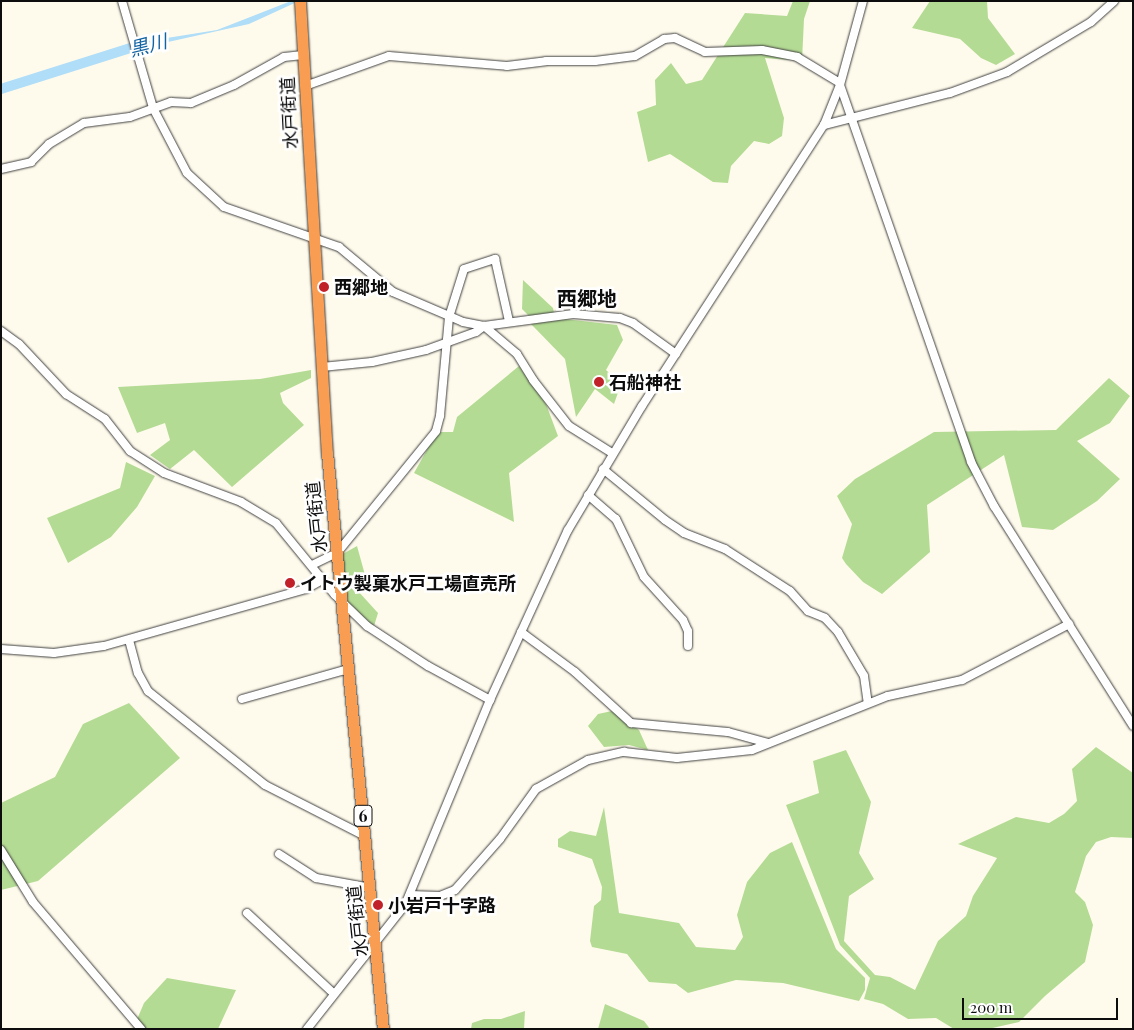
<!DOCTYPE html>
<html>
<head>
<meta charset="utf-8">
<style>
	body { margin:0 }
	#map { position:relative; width:1134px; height:1030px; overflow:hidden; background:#fffbec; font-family:"Playfair Display","Noto Sans JP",serif }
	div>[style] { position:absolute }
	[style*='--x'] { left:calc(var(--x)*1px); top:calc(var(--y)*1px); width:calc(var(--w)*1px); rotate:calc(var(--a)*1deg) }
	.forest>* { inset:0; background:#b4db94 }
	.water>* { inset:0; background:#b0ddf8 }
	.river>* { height:10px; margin:-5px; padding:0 5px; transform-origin:5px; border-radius:5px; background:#b0ddf8 }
	.roads { filter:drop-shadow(0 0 1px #404040) drop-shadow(0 0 1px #404040) }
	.minor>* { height:8px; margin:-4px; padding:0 4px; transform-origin:4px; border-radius:4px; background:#fff }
	.highway>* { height:11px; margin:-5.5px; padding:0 5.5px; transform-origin:5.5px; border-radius:5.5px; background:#f89d51 }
	.dots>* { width:14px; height:14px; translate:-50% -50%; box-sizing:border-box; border:2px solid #fff; border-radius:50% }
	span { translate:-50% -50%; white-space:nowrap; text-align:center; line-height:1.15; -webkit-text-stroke:5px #fff; paint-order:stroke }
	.shield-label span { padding:1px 4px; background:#fff; border:1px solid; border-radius:4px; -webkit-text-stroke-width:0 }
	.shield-label { font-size:16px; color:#0d0d0d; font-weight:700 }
	.street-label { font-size:18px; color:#0d0d0d }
	.poi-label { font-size:18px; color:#0d0d0d; font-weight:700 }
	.left { translate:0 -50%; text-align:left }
	.water-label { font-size:19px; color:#1363a2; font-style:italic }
	.quarter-label { font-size:20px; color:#0d0d0d; font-weight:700 }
	.frame { position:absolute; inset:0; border:2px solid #0d0d0d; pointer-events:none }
	.scale { position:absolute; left:962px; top:998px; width:156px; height:22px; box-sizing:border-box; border:2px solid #0d0d0d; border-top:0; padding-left:6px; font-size:15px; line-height:18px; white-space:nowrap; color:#0d0d0d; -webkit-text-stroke:4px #fff; paint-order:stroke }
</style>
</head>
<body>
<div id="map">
	<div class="forest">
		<i style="clip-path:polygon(793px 1px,810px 1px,804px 19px,802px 61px,765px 58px,784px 118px,782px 136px,769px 144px,754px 141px,731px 166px,728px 183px,713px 182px,670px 154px,648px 162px,637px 112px,656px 105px,655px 80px,671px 63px,686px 84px,702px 80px,745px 13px,787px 16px)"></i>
		<i style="clip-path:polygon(930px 1px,987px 1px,988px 18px,1015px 54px,996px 65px,981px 58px,960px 39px,912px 28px)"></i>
		<i style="clip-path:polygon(523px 280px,553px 308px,554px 313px,530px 317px,522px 309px)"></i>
		<i style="clip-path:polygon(565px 319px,617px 325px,623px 340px,606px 370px,621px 384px,614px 404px,595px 389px,576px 417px,565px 359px,531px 324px)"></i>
		<i style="clip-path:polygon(519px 366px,546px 404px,558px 436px,509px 473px,514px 522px,414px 473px,437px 432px,453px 432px,457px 417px)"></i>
		<i style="clip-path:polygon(311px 370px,311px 378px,280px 393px,283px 403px,304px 425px,232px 487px,194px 450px,170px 469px,150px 455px,170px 440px,165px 423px,137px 433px,118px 387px,260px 379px)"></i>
		<i style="clip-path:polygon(1109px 378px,1130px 396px,1110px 423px,1077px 441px,1120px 479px,1097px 501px,1053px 530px,1022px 527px,1004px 455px,927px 505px,930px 552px,882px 594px,863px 582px,846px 564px,842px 558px,852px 524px,837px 496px,855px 479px,934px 432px,1056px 430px)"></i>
		<i style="clip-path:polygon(126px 462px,155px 476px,137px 507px,111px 537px,68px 563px,47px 518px,120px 488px)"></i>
		<i style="clip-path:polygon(357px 546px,367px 582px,358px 591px,378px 613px,374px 626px,348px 603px,341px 555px)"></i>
		<i style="clip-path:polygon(129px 703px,180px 758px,38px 881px,1px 890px,1px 803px,55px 777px,83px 724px)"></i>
		<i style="clip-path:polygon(612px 711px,639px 730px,648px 750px,629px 745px,604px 747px,588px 726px,598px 714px)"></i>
		<i style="clip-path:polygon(1096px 747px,1133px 773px,1133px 838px,1111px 837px,1096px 842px,1086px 856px,1075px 892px,1085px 902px,1093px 925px,1085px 962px,1045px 996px,1019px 1022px,988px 1029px,954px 1029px,936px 1018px,908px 1019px,883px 1004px,864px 999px,870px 978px,840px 945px,786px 805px,819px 793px,813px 761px,846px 750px,871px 802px,859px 853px,874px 879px,849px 896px,844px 941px,875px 975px,890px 977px,915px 990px,938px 941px,966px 916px,973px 896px,997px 858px,958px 844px,1016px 817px,1049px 823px,1064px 814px,1077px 801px,1072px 769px)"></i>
		<i style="clip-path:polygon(604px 807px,619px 913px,679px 923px,696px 947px,735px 950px,743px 937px,737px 915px,747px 882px,770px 853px,792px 842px,836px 949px,865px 978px,865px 990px,859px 1001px,783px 983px,736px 980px,688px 993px,676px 984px,649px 982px,627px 954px,592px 947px,590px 941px,594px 906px,601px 900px,602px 887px,592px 859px,558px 847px,558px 839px,570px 831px,596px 836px)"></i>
		<i style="clip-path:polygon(167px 978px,236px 990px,218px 1029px,133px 1029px,144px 1003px)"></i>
		<i style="clip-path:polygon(605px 1004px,644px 1021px,650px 1029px,598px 1029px)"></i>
		<i style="clip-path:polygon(525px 1011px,524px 1029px,471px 1029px,472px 1023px,484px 1019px,501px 1019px)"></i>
	</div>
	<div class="water">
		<i style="clip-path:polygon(291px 1px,299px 1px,249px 24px,132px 50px,131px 47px,148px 41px,217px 30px)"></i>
	</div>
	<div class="river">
		<i style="--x:1;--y:89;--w:149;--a:-17.6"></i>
	</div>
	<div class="roads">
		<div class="minor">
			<i style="--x:122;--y:1;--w:111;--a:73.8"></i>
			<i style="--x:153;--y:108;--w:73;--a:62.4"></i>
			<i style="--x:187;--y:173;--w:50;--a:42.6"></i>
			<i style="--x:224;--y:207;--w:122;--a:19.2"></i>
			<i style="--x:339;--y:247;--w:70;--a:39.8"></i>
			<i style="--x:393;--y:292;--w:76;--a:23.2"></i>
			<i style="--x:463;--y:322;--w:21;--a:11"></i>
			<i style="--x:484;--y:326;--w:90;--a:-7.7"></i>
			<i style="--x:573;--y:314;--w:47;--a:4.9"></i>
			<i style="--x:620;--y:318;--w:14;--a:21"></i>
			<i style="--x:633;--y:323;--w:53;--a:35.8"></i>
			<i style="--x:840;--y:85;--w:399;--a:70.8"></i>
			<i style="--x:971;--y:462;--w:50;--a:62.4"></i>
			<i style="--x:994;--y:506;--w:260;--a:57.7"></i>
			<i style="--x:305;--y:86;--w:89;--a:-19.7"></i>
			<i style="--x:389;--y:56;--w:118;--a:4.8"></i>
			<i style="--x:507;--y:66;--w:39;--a:-7"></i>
			<i style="--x:546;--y:61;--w:49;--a:0"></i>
			<i style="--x:595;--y:61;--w:40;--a:-7.1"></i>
			<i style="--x:635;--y:56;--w:34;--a:-30"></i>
			<i style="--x:664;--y:39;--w:11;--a:-5"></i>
			<i style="--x:675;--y:38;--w:33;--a:25"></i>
			<i style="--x:705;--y:52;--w:57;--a:-2"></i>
			<i style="--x:762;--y:50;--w:36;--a:11"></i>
			<i style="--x:797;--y:57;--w:50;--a:31.2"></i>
			<i style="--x:824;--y:125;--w:130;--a:-14.3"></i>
			<i style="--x:950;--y:93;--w:61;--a:-20.2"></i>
			<i style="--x:1007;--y:72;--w:98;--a:-30.8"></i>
			<i style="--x:1091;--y:22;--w:31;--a:-42"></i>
			<i style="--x:1;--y:169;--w:31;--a:-13"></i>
			<i style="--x:31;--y:162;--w:25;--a:-45"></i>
			<i style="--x:49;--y:144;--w:41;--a:-31"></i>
			<i style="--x:84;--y:123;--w:46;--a:-7.4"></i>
			<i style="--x:130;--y:117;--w:44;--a:-20.1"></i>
			<i style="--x:171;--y:102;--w:20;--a:3"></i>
			<i style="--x:191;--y:103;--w:47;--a:-22.7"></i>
			<i style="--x:234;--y:85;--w:57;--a:-29.2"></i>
			<i style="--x:284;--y:57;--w:19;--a:-6"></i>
			<i style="--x:1;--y:331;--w:22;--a:36"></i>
			<i style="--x:19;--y:344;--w:69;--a:46.8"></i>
			<i style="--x:66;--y:394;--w:46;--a:32.7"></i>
			<i style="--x:105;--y:419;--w:41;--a:52"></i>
			<i style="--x:130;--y:451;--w:40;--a:32.9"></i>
			<i style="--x:164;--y:473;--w:82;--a:20.6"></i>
			<i style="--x:241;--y:502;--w:41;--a:31"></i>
			<i style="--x:276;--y:523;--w:93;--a:50.7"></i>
			<i style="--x:335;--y:595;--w:45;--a:44.1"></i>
			<i style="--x:367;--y:626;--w:73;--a:33.3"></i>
			<i style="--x:428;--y:666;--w:71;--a:28.7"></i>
			<i style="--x:322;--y:367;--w:50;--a:-5.7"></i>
			<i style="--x:372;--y:362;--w:55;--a:-12.5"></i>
			<i style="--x:426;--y:350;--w:53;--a:-19.8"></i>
			<i style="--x:476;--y:332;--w:10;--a:-37"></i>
			<i style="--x:484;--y:326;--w:43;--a:40.3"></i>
			<i style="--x:517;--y:354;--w:31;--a:58"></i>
			<i style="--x:533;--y:380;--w:58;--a:52"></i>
			<i style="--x:569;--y:426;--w:51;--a:32.1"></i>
			<i style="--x:603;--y:469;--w:80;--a:39.4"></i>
			<i style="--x:665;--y:520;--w:23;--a:34"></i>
			<i style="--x:684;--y:533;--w:44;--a:21.3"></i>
			<i style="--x:725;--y:549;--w:77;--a:32.9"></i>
			<i style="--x:790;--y:591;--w:27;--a:48"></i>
			<i style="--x:808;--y:611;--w:18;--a:22"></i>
			<i style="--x:825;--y:618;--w:19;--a:47"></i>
			<i style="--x:838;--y:632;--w:51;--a:59.4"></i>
			<i style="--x:864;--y:676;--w:27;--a:82"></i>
			<i style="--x:588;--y:495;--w:37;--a:41"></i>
			<i style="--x:616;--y:519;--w:64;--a:64.2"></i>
			<i style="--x:644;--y:577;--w:58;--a:47.8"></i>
			<i style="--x:683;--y:620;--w:12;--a:66"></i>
			<i style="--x:688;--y:631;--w:15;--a:90"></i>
			<i style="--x:312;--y:565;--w:28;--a:-26"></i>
			<i style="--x:337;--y:553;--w:157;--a:-50.9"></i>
			<i style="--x:436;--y:431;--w:16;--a:-75"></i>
			<i style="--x:440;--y:416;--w:99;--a:-84.8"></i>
			<i style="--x:449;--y:317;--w:50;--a:-72.6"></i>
			<i style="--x:464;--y:269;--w:33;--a:-18"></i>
			<i style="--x:495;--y:259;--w:64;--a:77.3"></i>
			<i style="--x:521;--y:632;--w:67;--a:36.5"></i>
			<i style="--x:575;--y:672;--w:76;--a:42.3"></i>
			<i style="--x:631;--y:723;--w:97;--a:5.3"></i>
			<i style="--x:728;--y:732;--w:41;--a:15.4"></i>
			<i style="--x:129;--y:640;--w:34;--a:75"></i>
			<i style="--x:138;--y:673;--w:21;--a:61"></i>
			<i style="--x:148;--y:691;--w:150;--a:38.8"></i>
			<i style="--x:265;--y:785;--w:112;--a:27"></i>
			<i style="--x:1;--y:649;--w:53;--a:4.3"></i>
			<i style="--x:54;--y:653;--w:50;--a:-8"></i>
			<i style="--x:104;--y:646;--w:210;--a:-15.8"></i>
			<i style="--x:306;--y:589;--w:18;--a:-29"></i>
			<i style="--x:242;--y:699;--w:110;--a:-15.8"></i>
			<i style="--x:1;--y:850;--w:61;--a:58.4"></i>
			<i style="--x:33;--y:902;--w:167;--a:49.6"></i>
			<i style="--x:279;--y:854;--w:44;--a:33"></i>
			<i style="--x:316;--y:878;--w:56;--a:10.3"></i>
			<i style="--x:410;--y:895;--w:30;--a:2"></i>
			<i style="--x:440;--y:896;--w:16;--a:-22"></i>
			<i style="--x:455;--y:890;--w:68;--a:-48.6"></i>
			<i style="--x:500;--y:839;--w:62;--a:-54.2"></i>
			<i style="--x:536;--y:789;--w:60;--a:-29.1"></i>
			<i style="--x:588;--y:760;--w:37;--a:-13"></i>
			<i style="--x:624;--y:752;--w:53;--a:6.5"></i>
			<i style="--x:677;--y:758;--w:75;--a:-6.1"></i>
			<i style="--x:752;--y:750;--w:146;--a:-21.7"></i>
			<i style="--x:888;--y:696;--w:76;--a:-12.2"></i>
			<i style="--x:962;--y:680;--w:121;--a:-27.6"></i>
			<i style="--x:247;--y:913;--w:117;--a:42.9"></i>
			<i style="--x:307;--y:1029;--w:158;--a:-51.7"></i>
			<i style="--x:405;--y:905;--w:222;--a:-67.5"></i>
			<i style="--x:490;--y:700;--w:187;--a:-65.4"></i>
			<i style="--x:568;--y:530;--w:144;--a:-59.2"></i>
			<i style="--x:642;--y:406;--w:335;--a:-57.1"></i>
			<i style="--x:824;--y:125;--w:43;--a:-68.2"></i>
			<i style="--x:840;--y:85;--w:87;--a:-74.7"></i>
		</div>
		<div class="highway">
			<i style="--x:300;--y:1;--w:453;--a:86.6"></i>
			<i style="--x:327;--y:453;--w:579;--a:84.45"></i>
		</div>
	</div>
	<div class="dots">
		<i style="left:324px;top:287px;background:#c12129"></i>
		<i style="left:599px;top:382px;background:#c12129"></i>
		<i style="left:290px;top:583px;background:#c12129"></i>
		<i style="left:378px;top:905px;background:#c12129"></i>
	</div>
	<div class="shield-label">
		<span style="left:363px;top:816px">6</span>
	</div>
	<div class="street-label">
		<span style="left:289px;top:113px;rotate:-93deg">水戸街道</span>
		<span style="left:316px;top:517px;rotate:-96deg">水戸街道</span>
		<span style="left:357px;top:921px;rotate:-96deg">水戸街道</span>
	</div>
	<div class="poi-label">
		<span class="left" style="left:334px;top:287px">西郷地</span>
		<span class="left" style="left:609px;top:382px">石船神社</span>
		<span class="left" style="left:300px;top:583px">イトウ製菓水戸工場直売所</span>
		<span class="left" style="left:388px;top:905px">小岩戸十字路</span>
	</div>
	<div class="water-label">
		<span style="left:148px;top:45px;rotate:-14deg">黒川</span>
	</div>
	<div class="quarter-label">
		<span style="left:587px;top:297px">西郷地</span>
	</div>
	<div class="frame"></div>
	<div class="scale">200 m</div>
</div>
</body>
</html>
